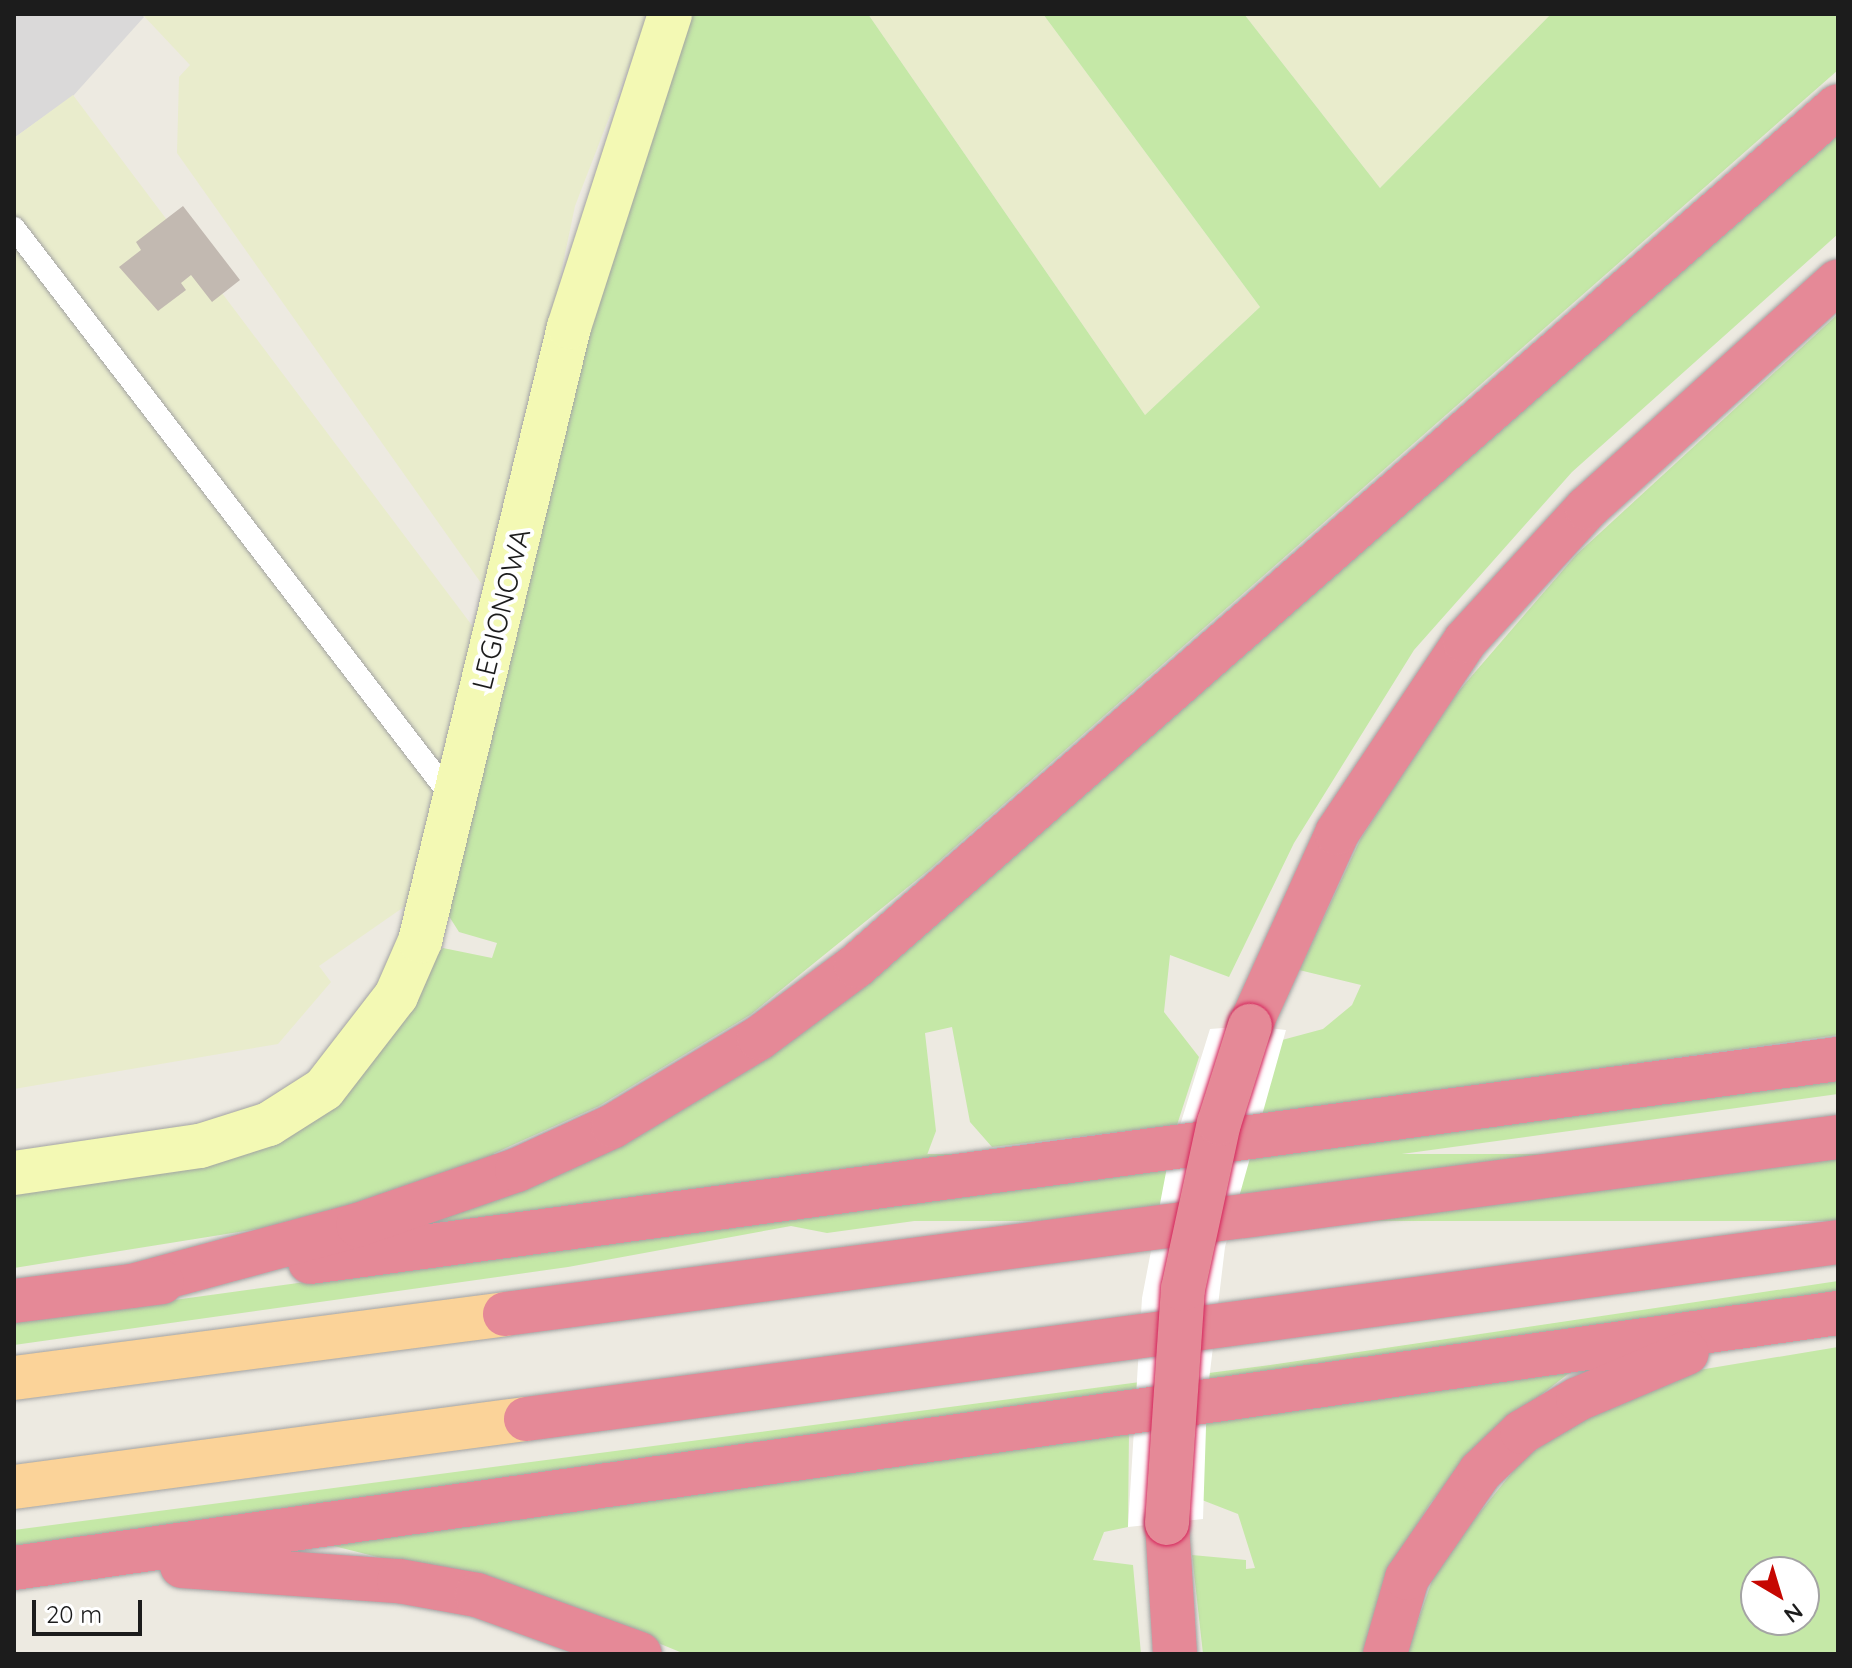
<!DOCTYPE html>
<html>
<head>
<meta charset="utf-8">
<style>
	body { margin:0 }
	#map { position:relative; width:1852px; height:1668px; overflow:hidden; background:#edeae1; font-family:Quicksand,sans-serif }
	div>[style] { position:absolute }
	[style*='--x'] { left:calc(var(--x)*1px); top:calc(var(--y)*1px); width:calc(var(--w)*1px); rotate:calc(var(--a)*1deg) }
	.residential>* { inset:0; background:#dad9d9 }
	.farmland>* { inset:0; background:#e9eccc }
	.grass>* { inset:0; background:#c5e8a7; transform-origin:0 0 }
	.pier>* { inset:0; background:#fff }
	.building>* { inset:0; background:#c2b9b1 }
	.roads { filter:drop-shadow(0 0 2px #a3a3a3) drop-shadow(0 0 2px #a3a3a3) }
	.lane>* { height:22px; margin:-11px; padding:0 11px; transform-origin:11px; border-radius:11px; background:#fff }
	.secondary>* { height:44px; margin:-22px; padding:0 22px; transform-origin:22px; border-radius:22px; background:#f3f9b4 }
	.primary>* { height:44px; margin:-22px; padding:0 22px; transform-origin:22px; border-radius:22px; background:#fbd399 }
	.highway>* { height:44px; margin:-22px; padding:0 22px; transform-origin:22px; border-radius:22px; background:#e58997 }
	.bridges { filter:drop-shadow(0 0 2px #d5255c) drop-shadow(0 0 2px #d5255c) }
	.highway-bridge>* { height:44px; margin:-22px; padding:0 22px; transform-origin:22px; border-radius:22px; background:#e58997 }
	span { translate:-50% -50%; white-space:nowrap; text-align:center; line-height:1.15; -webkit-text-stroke:8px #fff; paint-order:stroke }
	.street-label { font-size:28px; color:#1c1c1c }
	.frame { position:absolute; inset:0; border:16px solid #1c1c1c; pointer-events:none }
	.north { position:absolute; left:1740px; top:1556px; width:80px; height:80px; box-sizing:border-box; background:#fff; border:2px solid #a4a4a4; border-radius:50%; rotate:142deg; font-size:22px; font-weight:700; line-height:32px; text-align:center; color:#1c1c1c }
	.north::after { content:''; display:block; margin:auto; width:28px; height:36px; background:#c60702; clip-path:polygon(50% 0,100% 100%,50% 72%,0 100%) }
	.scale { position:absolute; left:32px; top:1600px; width:110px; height:36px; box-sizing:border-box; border:4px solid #1c1c1c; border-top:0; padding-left:10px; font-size:24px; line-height:28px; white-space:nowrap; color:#1c1c1c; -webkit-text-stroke:6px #fff; paint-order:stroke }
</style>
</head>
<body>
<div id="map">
	<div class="residential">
		<i style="clip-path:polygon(14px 14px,141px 14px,144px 17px,73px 96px,14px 138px)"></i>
	</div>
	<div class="farmland">
		<i style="clip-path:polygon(142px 14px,649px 14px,575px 206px,493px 600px,177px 153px,179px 77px,190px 65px)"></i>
		<i style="clip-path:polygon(868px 14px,1043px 14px,1260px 307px,1145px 415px)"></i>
		<i style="clip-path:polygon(1244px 14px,1551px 14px,1380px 188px)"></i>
		<i style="clip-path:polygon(73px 95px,492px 652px,434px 886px,319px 966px,331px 982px,278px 1044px,14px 1089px,14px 138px)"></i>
	</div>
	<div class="grass">
		<i style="clip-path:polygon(689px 14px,868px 14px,1145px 415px,1260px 307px,1043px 14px,1244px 14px,1380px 188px,1551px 14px,1838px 14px,1838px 70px,929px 870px,750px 1015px,599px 1106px,413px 1190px,277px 1226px,14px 1268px,14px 1185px,232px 1155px,443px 948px,492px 958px,497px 943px,459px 932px,445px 910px,589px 314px)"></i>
		<i style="clip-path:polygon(1838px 124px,1838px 234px,1572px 472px,1414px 650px,1294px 843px,1229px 977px,1170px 955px,1164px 1012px,1199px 1057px,1177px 1125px,992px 1147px,970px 1122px,952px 1027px,925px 1033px,936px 1131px,927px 1155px,420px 1225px,645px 1122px)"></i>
		<i style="clip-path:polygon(1838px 314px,1838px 1035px,1257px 1117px,1282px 1040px,1323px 1029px,1352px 1005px,1361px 985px,1299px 970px,1361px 838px,1445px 707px,1576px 555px)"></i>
		<i style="clip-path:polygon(1838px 1072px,1838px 1094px,827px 1233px,791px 1226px,568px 1267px,14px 1345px,14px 1322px)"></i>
		<i style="left:1838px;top:1154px;width:67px;height:1841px;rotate:90deg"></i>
		<i style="clip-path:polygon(1838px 1281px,1838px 1302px,14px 1550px,14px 1530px,1277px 1364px)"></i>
		<i style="clip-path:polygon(evenodd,1838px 1347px,1838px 1654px,1406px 1654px,1438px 1564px,1523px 1459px,1588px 1413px,1699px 1370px,1838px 1347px,1756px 1572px,1804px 1572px,1804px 1620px,1756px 1620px,1756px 1572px)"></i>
		<i style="clip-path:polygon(1573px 1370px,1477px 1445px,1430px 1504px,1405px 1544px,1365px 1654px,1203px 1654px,1192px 1555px,1246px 1560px,1246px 1569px,1255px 1568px,1238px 1514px,1202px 1500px,1205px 1421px)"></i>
		<i style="clip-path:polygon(1129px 1430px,1128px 1527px,1104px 1532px,1093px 1560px,1133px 1565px,1141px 1654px,685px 1654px,560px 1603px,326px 1544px)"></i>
	</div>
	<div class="pier">
		<i style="clip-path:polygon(1250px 1026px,1286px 1030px,1225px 1247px,1207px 1397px,1203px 1519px,1128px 1527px,1142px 1298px,1167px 1167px,1210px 1029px)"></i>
	</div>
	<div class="building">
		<i style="clip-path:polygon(183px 206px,240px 280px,212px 302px,191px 275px,181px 283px,186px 290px,158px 311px,119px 267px,141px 250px,136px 242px)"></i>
	</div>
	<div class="roads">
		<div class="lane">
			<i style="--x:14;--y:228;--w:722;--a:52.43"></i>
		</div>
		<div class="secondary">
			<i style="--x:14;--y:1173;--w:188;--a:-8.3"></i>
			<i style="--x:200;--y:1146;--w:72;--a:-17.7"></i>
			<i style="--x:269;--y:1124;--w:65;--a:-32.5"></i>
			<i style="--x:324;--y:1089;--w:118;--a:-52.3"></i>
			<i style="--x:396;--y:996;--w:60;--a:-66.4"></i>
			<i style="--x:420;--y:941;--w:632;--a:-76.36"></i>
			<i style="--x:569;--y:327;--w:329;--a:-72.1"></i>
		</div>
		<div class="primary">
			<i style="--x:14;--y:1378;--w:495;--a:-7.4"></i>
			<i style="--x:14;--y:1487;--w:516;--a:-7.57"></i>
		</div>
		<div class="highway">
			<i style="--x:1250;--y:1026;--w:212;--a:-65.7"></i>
			<i style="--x:1337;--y:833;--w:231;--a:-56.3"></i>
			<i style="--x:1465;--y:641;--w:180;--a:-47.5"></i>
			<i style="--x:1587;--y:508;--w:338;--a:-42.1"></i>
			<i style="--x:310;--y:1262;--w:1541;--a:-7.57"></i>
			<i style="--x:132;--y:1286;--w:234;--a:-15.1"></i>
			<i style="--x:358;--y:1225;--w:168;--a:-19.1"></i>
			<i style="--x:517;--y:1170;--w:106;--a:-24.6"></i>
			<i style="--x:613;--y:1126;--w:170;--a:-31.1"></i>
			<i style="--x:759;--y:1038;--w:121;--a:-36.6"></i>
			<i style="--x:856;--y:966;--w:1305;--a:-41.21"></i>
			<i style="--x:14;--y:1301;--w:149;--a:-7.3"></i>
			<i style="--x:505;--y:1314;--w:1345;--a:-7.56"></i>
			<i style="--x:526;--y:1419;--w:1324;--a:-7.68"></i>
			<i style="--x:1167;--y:1523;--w:131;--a:86.5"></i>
			<i style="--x:182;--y:1566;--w:218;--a:4"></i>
			<i style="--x:399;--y:1581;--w:79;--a:10.2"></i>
			<i style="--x:477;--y:1595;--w:173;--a:19.9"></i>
			<i style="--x:14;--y:1568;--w:1842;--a:-7.96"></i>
			<i style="--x:1385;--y:1654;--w:79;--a:-73.9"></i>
			<i style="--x:1407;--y:1578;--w:129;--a:-55.4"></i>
			<i style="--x:1480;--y:1472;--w:58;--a:-43.6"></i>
			<i style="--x:1522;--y:1432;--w:65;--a:-30.5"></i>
			<i style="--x:1578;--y:1399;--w:118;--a:-22.9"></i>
		</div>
	</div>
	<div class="bridges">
		<div class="highway-bridge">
			<i style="--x:1167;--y:1523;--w:235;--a:-86.1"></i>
			<i style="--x:1183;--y:1289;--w:170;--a:-77.8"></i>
			<i style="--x:1219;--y:1123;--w:102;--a:-72.3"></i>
		</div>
	</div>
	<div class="street-label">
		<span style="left:501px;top:609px;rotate:-76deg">LEGIONOWA</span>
	</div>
	<div class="frame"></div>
	<div class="north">N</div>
	<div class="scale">20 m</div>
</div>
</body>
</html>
